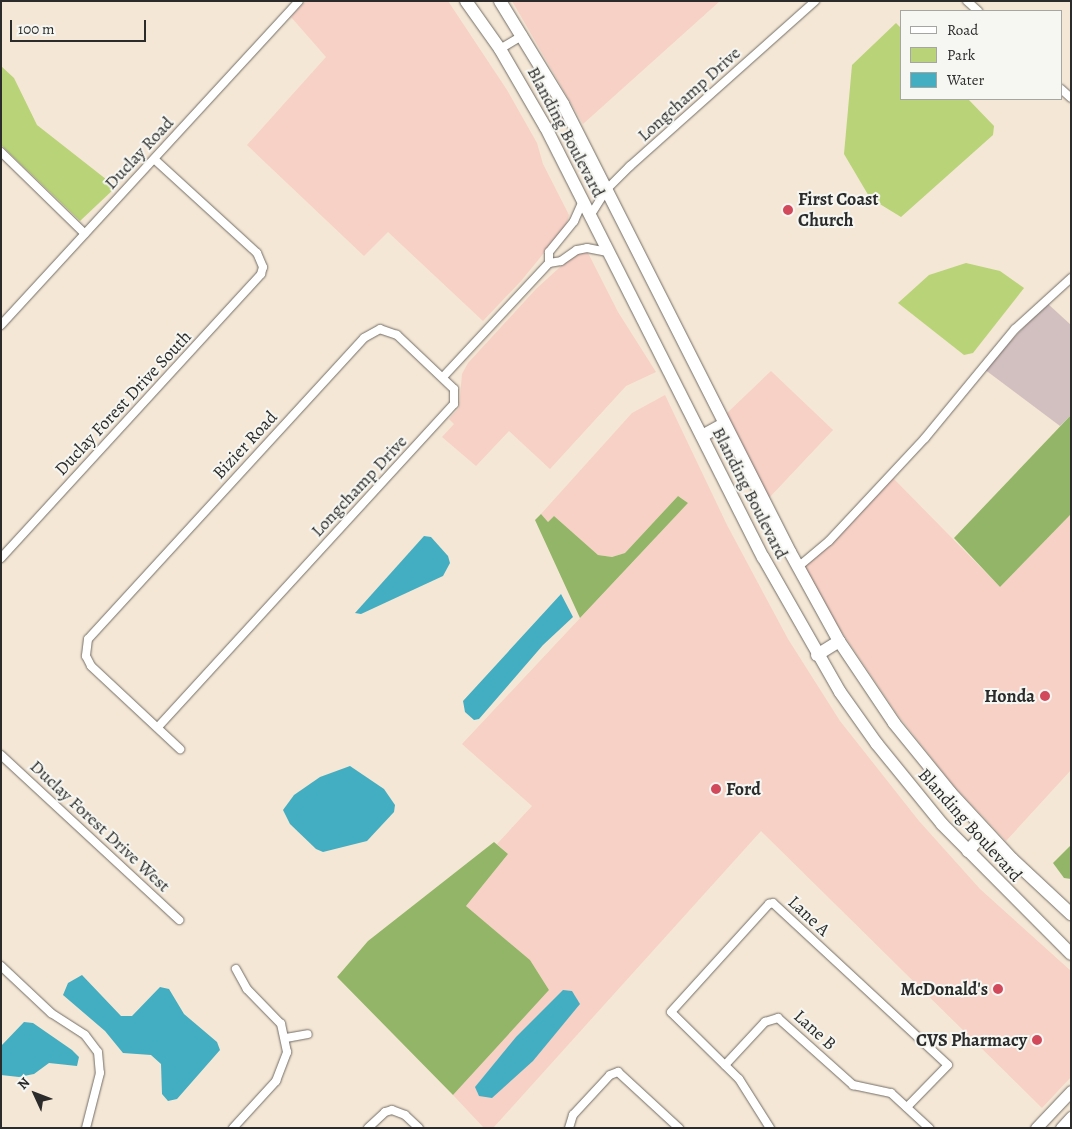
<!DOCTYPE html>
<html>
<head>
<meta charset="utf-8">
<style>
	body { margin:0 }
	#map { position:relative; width:1072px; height:1129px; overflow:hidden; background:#f5e7d5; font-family:Alegreya,serif }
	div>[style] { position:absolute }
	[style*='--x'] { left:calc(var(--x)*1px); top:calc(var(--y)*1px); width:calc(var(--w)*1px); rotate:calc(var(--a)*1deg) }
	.built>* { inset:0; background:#f7d1c6 }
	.industrial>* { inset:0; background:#d2bfbf }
	.green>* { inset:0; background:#b9d378 }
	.forest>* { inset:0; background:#92b568 }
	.water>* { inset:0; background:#43aec2 }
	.roads { filter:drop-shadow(0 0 1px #726d66) drop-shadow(0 0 1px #726d66) }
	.minor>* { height:8px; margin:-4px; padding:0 4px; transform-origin:4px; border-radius:4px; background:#fff }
	.secondary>* { height:11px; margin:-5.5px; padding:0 5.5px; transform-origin:5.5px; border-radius:5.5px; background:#fff }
	.primary>* { height:12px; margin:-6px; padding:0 6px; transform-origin:6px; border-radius:6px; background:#fff }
	.dots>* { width:14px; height:14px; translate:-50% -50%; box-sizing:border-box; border:2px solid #f6f6f2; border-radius:50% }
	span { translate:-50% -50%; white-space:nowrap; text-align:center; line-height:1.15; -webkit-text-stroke:4px #f6f6f2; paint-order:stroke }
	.street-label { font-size:18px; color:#2b2b2b }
	.poi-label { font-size:18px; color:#2b2b2b; font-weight:700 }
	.left { translate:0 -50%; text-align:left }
	.right { translate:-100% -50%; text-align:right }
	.frame { position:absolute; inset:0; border:2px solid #2b2b2b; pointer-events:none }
	.legend { position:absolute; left:900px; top:10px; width:162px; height:90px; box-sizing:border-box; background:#f6f6f2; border:1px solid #a5a5a2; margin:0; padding:6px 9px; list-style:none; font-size:15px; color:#2b2b2b }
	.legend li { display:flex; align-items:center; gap:10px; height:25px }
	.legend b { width:25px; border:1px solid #a5a5a2 }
	.north { position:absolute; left:10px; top:1069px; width:50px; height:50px; -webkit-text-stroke:4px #f6f6f2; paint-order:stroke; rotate:313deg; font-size:14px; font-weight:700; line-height:20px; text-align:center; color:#2b2b2b }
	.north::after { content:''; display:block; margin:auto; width:18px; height:22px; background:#2b2b2b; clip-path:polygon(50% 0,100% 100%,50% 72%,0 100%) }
	.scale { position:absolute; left:10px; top:20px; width:136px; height:22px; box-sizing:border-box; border:2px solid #2b2b2b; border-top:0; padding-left:6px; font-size:15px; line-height:18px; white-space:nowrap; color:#2b2b2b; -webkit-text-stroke:4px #f6f6f2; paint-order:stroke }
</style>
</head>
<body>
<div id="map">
	<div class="built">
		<i style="clip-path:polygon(306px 1px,448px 1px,507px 90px,537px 143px,543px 164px,569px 215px,566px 226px,521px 281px,483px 321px,388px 232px,364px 256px,247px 145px,326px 57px,291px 17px)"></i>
		<i style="clip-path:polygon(512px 1px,720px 1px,583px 124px)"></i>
		<i style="clip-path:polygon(582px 253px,588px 253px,618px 312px,656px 372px,626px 386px,550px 469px,509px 431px,476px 466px,442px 437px,454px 424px,449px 419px,459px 408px,462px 374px,468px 363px,536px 289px,571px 257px)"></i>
		<i style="clip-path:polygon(771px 371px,833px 430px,769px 498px,726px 414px)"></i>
		<i style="clip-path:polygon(665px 395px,727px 525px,788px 639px,840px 721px,919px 821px,980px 889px,1071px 971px,1071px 1077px,1042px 1108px,761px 831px,493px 1128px,484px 1128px,453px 1095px,549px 990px,530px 960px,466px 906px,508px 854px,497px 844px,532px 806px,462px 744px,688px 503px,678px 496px,625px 553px,612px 557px,598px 555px,554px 516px,548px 522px,541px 514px,632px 413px)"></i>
		<i style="clip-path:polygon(893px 478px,1000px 587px,1071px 514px,1071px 770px,1006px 841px,953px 785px,897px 714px,829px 613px,804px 568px)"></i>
	</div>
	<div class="industrial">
		<i style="clip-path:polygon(1047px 303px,1071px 325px,1071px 415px,1060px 426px,984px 369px)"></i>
	</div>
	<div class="green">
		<i style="clip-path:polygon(896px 23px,901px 28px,901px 99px,968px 99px,994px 126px,993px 135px,901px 217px,870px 198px,844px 154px,852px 65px)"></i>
		<i style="clip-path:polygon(1px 66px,14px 78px,37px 125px,116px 187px,80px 221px,1px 145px)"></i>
		<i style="clip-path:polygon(966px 263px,1000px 271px,1024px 288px,973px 353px,964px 355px,898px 303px,929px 275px)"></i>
	</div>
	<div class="forest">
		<i style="clip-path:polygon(1071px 415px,1071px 514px,1000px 587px,954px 538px)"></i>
		<i style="clip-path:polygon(678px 496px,688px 503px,580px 618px,535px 520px,541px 514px,548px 522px,554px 516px,598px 555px,612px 557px,625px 553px)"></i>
		<i style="clip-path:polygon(494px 842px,508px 854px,466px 906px,530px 960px,549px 990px,453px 1095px,337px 977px,368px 941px)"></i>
		<i style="clip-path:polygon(1071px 845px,1071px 879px,1064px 878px,1053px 863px)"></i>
	</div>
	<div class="water">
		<i style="clip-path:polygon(424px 536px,431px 537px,448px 556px,450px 563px,443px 576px,361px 614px,355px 613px)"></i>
		<i style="clip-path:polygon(561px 594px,573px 617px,543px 645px,479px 719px,474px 720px,465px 712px,463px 701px)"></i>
		<i style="clip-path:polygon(350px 766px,384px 789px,395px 805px,394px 812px,367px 841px,323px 852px,316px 849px,290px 824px,283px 810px,294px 795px,320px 777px)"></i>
		<i style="clip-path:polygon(82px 975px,121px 1016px,132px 1016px,160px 987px,169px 989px,184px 1014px,217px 1042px,220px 1050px,177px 1099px,168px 1101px,162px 1094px,161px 1064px,151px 1055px,123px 1053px,105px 1031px,63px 995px,68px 983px)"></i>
		<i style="clip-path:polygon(563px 990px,572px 991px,580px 1004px,533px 1061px,492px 1098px,479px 1096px,475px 1087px,516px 1037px)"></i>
		<i style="clip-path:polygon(24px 1022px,33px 1023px,72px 1050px,79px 1057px,77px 1066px,49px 1063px,34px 1074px,19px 1077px,1px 1075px,1px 1046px)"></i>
	</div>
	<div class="roads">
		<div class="minor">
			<i style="--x:967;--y:1;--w:15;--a:42"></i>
			<i style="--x:500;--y:49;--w:27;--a:-31"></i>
			<i style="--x:1061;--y:89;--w:13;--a:42"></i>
			<i style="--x:1;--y:152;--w:117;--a:44.3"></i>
			<i style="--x:590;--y:216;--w:32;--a:-58"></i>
			<i style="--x:607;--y:189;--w:33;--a:-45"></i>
			<i style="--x:630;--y:166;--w:248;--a:-41.7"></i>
			<i style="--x:549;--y:263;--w:11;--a:-90"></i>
			<i style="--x:549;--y:252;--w:40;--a:-51"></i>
			<i style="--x:574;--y:221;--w:22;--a:-66"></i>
			<i style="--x:1;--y:325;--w:440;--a:-47.4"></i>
			<i style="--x:443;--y:377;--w:156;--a:-47.1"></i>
			<i style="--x:549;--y:263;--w:12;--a:-9"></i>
			<i style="--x:561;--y:261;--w:19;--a:-35"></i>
			<i style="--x:577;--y:250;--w:10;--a:-11"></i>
			<i style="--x:587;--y:248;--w:21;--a:11"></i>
			<i style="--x:1;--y:558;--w:385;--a:-47.5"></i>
			<i style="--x:261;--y:274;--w:7;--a:-74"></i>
			<i style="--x:263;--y:267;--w:15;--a:-113"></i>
			<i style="--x:257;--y:253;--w:139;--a:-137.6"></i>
			<i style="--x:798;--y:567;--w:40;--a:-40"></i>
			<i style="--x:829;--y:541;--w:141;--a:-47"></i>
			<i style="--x:925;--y:438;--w:141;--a:-50.5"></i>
			<i style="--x:1015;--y:329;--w:76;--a:-42.3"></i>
			<i style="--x:158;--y:727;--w:438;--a:-47.5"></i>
			<i style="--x:454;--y:404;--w:15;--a:-90"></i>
			<i style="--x:454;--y:389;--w:79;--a:-136.5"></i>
			<i style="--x:397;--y:335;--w:18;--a:-161"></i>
			<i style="--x:380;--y:329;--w:18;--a:151"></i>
			<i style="--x:364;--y:338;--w:408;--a:132.5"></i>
			<i style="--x:88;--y:639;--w:17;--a:97"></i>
			<i style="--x:86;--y:656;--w:11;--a:63"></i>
			<i style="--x:91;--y:666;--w:122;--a:43"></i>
			<i style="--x:1;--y:755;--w:243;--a:42.8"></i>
			<i style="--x:1;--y:966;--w:69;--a:43.2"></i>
			<i style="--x:51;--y:1013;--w:40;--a:32.9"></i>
			<i style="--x:85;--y:1035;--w:21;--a:53"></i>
			<i style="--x:98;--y:1052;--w:21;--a:85"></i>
			<i style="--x:100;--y:1073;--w:57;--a:104.3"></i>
			<i style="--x:286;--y:1038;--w:22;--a:-10"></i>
			<i style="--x:725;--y:1065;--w:59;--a:-47.1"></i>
			<i style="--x:765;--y:1022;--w:14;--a:-17"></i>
			<i style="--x:778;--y:1018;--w:101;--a:41.8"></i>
			<i style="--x:853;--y:1085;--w:39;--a:12"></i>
			<i style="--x:891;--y:1093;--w:52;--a:42.6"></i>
			<i style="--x:233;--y:1128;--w:64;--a:-47.5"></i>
			<i style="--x:276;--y:1081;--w:31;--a:-69"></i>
			<i style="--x:287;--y:1052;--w:29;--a:-102"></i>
			<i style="--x:281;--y:1024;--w:49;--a:-134.2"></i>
			<i style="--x:247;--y:989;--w:23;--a:-119"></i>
			<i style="--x:368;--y:1128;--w:23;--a:-43"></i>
			<i style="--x:385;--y:1112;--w:7;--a:-16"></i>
			<i style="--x:392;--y:1110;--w:14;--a:21"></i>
			<i style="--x:405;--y:1115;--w:19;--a:43"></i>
			<i style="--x:569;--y:1128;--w:14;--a:-73"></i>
			<i style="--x:573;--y:1115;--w:54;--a:-47.2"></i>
			<i style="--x:610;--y:1075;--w:9;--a:-21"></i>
			<i style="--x:618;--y:1072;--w:83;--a:42.6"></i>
			<i style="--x:770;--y:1128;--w:58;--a:-122.3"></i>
			<i style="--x:739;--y:1079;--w:95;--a:-135.4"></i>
			<i style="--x:671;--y:1012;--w:146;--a:-47.8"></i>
			<i style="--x:769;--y:904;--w:4;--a:-14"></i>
			<i style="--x:773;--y:903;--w:238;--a:42.8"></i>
			<i style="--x:948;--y:1065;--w:59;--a:134.3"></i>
		</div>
		<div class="secondary">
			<i style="--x:1036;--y:1128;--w:51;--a:-46.6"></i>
			<i style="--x:1061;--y:1128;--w:15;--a:-48"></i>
		</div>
		<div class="primary">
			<i style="--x:466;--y:1;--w:59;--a:54.7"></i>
			<i style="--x:500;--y:49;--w:91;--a:59.8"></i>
			<i style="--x:546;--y:128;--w:481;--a:63.2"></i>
			<i style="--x:763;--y:557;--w:155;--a:60.3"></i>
			<i style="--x:840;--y:692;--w:64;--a:54.6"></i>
			<i style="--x:877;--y:744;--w:103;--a:50.9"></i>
			<i style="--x:942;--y:824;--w:183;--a:45.2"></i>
			<i style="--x:500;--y:1;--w:121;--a:58.5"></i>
			<i style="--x:563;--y:104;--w:502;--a:63.13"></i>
			<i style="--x:790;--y:552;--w:102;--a:61.2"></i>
			<i style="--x:839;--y:641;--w:99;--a:56.1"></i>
			<i style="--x:894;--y:723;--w:89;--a:50.9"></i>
			<i style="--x:950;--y:792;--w:91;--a:47.2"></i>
			<i style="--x:1012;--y:859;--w:81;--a:43"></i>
			<i style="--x:702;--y:436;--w:25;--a:-29"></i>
			<i style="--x:817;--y:655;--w:26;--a:-32"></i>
			<i style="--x:968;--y:851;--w:25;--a:-48"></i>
		</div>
	</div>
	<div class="dots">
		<i style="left:788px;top:210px;background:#d1495b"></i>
		<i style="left:1045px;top:696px;background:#d1495b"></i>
		<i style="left:716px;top:789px;background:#d1495b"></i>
		<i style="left:998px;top:989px;background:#d1495b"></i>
		<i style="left:1037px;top:1040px;background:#d1495b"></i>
	</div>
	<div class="street-label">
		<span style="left:689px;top:94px;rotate:-42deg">Longchamp Drive</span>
		<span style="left:566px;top:132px;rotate:62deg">Blanding Boulevard</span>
		<span style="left:139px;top:153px;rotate:-47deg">Duclay Road</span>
		<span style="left:123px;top:403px;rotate:-47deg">Duclay Forest Drive South</span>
		<span style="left:245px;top:445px;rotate:-47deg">Bizier Road</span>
		<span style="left:359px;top:486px;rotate:-47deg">Longchamp Drive</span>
		<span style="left:750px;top:493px;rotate:63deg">Blanding Boulevard</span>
		<span style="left:970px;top:825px;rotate:48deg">Blanding Boulevard</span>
		<span style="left:100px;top:826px;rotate:43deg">Duclay Forest Drive West</span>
		<span style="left:809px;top:916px;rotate:43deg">Lane A</span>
		<span style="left:815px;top:1030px;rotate:42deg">Lane B</span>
	</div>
	<div class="poi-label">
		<span class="left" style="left:798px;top:210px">First Coast<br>Church</span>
		<span class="right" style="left:1035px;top:696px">Honda</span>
		<span class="left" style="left:726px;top:789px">Ford</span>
		<span class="right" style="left:988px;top:989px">McDonald's</span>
		<span class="right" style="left:1027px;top:1040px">CVS Pharmacy</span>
	</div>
	<div class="frame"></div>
	<ul class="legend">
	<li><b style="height:6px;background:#fff"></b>Road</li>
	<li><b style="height:14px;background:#b9d378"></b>Park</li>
	<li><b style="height:14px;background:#43aec2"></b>Water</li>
	</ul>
	<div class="north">N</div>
	<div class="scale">100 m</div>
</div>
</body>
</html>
